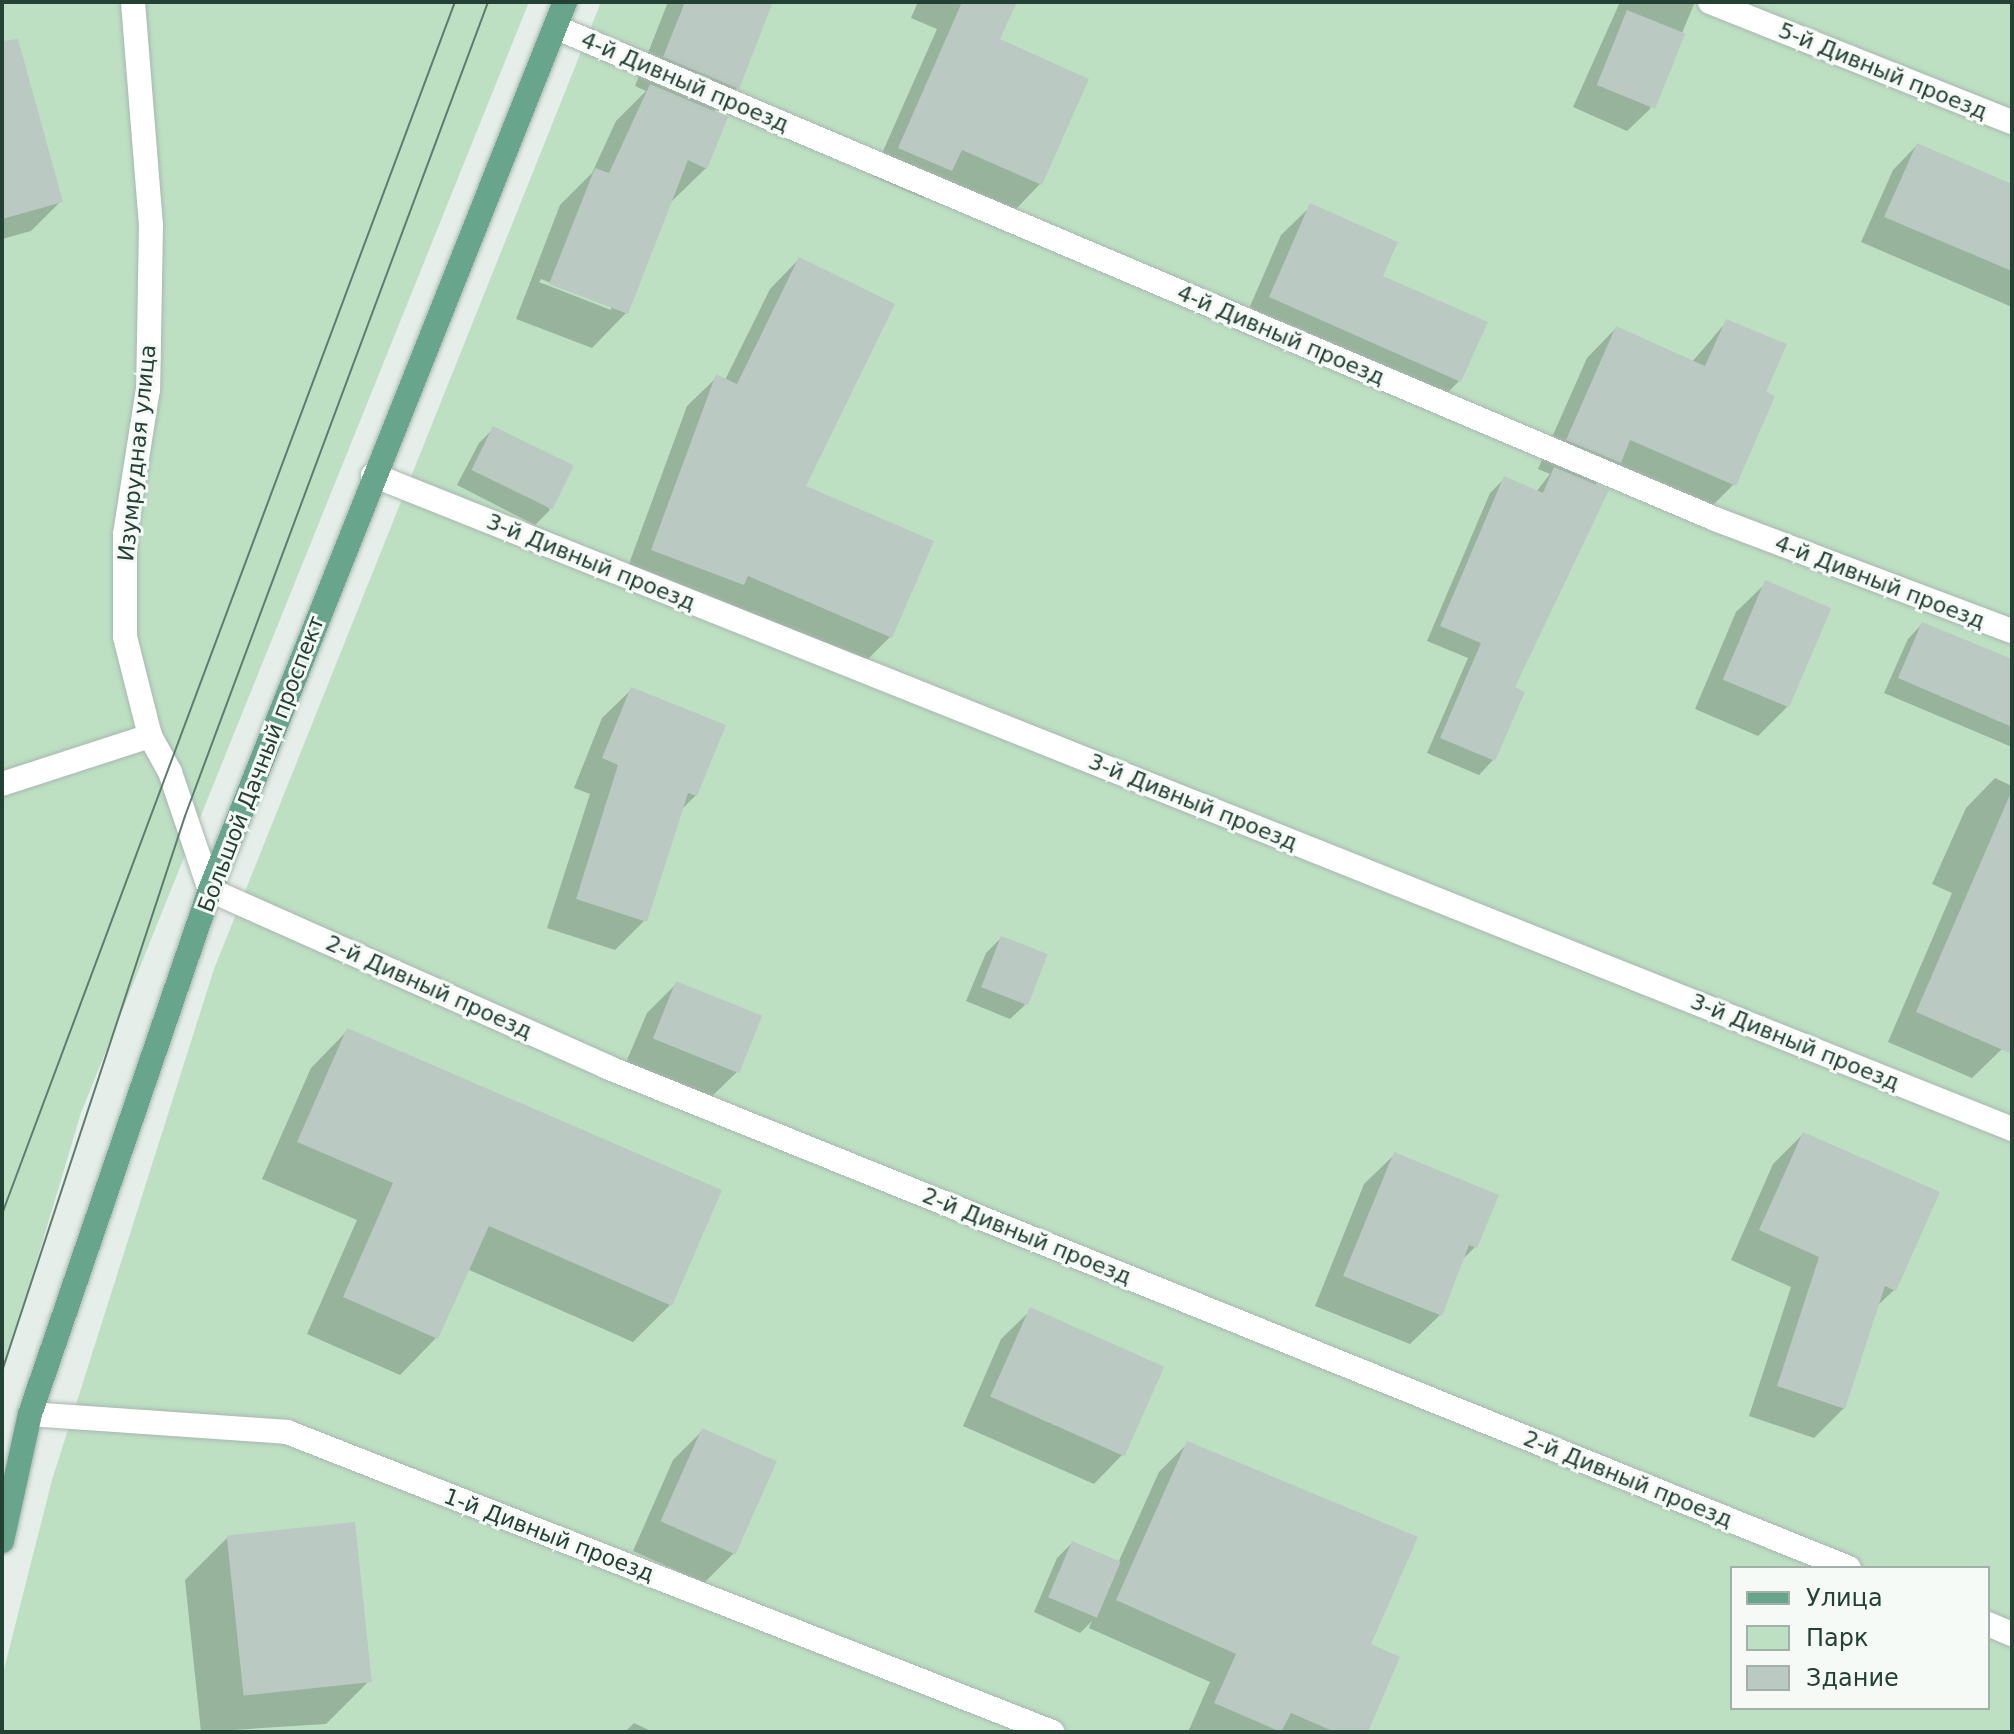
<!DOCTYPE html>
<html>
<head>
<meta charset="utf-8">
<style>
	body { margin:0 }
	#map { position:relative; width:2014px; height:1734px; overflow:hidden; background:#e5eee9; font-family:"DejaVu Sans",sans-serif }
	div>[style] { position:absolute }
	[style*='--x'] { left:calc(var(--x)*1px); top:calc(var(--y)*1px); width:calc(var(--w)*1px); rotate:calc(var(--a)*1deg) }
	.green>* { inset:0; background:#bde0c2 }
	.shadow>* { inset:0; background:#0003 }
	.building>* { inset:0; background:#bac9c1; transform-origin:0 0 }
	.roads { filter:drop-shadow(0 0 2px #a7b7af) drop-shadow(0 0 2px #a7b7af) }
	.minor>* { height:24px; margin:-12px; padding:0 12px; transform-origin:12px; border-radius:12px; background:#fff }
	.major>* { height:24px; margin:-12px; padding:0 12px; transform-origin:12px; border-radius:12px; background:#68a58d }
	.tram>* { height:2px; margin:-1px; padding:0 1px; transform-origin:1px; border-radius:1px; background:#5e7c70 }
	span { translate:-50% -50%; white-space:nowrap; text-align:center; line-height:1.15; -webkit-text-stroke:6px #f5faf7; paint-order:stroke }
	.street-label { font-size:22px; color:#234135 }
	.frame { position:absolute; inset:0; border:4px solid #234135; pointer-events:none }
	.legend { position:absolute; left:1730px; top:1566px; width:260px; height:144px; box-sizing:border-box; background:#f5faf7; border:2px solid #a1b0a9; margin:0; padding:10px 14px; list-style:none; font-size:24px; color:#234135 }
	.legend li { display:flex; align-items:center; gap:16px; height:40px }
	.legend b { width:40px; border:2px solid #a1b0a9 }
</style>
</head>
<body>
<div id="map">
	<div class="green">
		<i style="clip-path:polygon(2px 2px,529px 2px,81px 1113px,2px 1377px)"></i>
		<i style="clip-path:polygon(evenodd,601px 2px,2012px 2px,2012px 1732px,2px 1732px,2px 1677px,52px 1480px,214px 969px,601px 2px,1732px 1568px,1988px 1568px,1988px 1708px,1732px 1708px,1732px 1568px)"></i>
	</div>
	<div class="shadow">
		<i style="clip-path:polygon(evenodd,668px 2px,771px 2px,737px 88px,713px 112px,706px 168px,671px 202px,626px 313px,592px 348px,516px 319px,560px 205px,592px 173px,616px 121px,646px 91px,635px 86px,668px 2px,541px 279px,611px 306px,611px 310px,539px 282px,541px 279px)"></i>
		<i style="clip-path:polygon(918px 2px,1016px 2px,998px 40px,1040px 184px,1013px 212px,941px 180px,923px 198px,872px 176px,937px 29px,911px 18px)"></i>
		<i style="clip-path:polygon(1620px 2px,1695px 2px,1650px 109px,1627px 131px,1573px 107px)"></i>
		<i style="clip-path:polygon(2px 131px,60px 202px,31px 231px,2px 239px)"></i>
		<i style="clip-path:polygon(1917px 145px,2012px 185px,2012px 307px,1861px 242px,1893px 170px)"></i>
		<i style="clip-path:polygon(1311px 206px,1459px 381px,1430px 411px,1241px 327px,1281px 235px)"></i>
		<i style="clip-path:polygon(799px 259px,803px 488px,931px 542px,890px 637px,860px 667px,623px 580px,687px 406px,717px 377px,725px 380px,770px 289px)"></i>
		<i style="clip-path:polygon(1727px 321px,1763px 393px,1734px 484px,1704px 514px,1608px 472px,1594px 486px,1512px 688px,1493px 760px,1479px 775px,1427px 753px,1468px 658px,1427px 641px,1490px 493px,1505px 478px,1536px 492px,1550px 474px,1538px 469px,1587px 358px,1616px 328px,1692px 362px)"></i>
		<i style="clip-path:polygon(494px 428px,550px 510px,535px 525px,457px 485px,479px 443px)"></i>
		<i style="clip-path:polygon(1766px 583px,1788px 706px,1758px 736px,1695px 709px,1736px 612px)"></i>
		<i style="clip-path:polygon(1922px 624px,2012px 661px,2012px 747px,1884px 693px,1908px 639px)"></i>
		<i style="clip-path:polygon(632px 689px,696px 795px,680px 811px,645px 920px,615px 950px,547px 928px,590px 794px,574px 788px,602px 718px)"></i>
		<i style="clip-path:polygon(1995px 778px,2012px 786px,2012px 1025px,2002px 1049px,1972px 1078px,1888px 1042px,1952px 893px,1932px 884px,1966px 808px)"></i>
		<i style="clip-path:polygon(1001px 938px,1025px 1005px,1010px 1019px,966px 1001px,986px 953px)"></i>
		<i style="clip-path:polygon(676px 984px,737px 1072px,707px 1101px,624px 1067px,647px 1013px)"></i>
		<i style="clip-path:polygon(347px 1031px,719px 1191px,670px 1305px,633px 1342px,467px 1269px,436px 1338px,400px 1375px,307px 1334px,357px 1220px,262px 1179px,311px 1068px)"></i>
		<i style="clip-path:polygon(1803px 1134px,1894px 1290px,1876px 1307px,1844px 1408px,1814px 1438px,1749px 1416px,1791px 1287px,1731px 1260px,1773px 1164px)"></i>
		<i style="clip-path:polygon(1394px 1155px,1475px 1247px,1460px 1262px,1440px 1315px,1410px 1344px,1315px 1306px,1364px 1184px)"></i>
		<i style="clip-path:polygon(1031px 1310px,1123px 1454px,1094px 1484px,963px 1426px,1001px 1339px)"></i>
		<i style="clip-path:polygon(703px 1430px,734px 1553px,704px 1583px,633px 1551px,673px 1460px)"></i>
		<i style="clip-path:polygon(1188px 1443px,1369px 1645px,1366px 1732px,1188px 1732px,1210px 1682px,1089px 1628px,1092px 1621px,1080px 1633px,1034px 1612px,1057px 1558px,1072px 1543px,1118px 1563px,1159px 1472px)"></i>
		<i style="clip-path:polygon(228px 1537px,369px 1681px,326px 1724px,201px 1732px,185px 1580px)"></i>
		<i style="clip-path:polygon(634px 1723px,653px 1732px,625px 1732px)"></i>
	</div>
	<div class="building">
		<i style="clip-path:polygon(685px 2px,773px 2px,739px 89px,663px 57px)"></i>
		<i style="clip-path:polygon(962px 2px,1017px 2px,1000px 39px,1089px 79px,1042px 185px,962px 150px,952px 171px,898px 148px)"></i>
		<i style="left:1627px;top:10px;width:63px;height:81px;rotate:22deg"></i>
		<i style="clip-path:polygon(18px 39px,63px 202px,2px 219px,2px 41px)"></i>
		<i style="clip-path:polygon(650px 84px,728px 117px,707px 169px,688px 160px,628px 314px,549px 284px,595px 168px,609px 173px)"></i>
		<i style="clip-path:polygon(1917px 143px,2012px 184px,2012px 271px,1884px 217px)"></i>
		<i style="clip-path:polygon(1310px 203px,1398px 242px,1383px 276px,1488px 322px,1461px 382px,1269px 297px)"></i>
		<i style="clip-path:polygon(799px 257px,895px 304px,806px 486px,934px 541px,892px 638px,748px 576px,744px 585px,651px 550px,716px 374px,737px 384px)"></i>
		<i style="clip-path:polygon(1726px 319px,1787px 344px,1766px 392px,1775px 396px,1736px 486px,1630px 440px,1621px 463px,1566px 440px,1616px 326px,1705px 366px)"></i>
		<i style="left:493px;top:426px;width:90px;height:49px;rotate:26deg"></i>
		<i style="clip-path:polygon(1554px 467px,1609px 490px,1515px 687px,1525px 692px,1495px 761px,1440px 738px,1481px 643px,1440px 626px,1504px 476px,1543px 493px)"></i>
		<i style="left:1765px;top:580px;width:72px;height:108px;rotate:23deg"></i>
		<i style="clip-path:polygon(1922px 622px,2012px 659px,2012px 727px,1898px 678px)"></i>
		<i style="clip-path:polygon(631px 687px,726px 725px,697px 796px,688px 793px,647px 922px,576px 899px,618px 765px,602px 758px)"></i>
		<i style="clip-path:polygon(2012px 790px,2012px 1054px,1916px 1012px)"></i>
		<i style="left:1001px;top:936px;width:50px;height:55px;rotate:21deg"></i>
		<i style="left:676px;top:981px;width:93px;height:62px;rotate:22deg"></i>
		<i style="clip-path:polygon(347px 1028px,722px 1190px,672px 1306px,489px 1226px,438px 1339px,343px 1297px,393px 1183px,297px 1142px)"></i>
		<i style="clip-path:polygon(1803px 1132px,1940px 1192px,1896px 1291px,1885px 1286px,1845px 1409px,1777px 1386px,1819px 1257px,1759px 1230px)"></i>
		<i style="clip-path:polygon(1394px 1152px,1499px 1195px,1477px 1248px,1469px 1245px,1442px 1316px,1343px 1276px)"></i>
		<i style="left:1030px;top:1307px;width:147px;height:98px;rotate:24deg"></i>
		<i style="left:702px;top:1428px;width:82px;height:102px;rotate:24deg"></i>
		<i style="clip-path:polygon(1187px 1441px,1418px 1537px,1371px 1644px,1400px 1657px,1368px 1732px,1335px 1732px,1291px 1713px,1281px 1732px,1214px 1703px,1236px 1654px,1116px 1600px)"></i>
		<i style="left:355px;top:1522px;width:161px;height:129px;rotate:84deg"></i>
		<i style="left:1072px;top:1541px;width:53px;height:61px;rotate:23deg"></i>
	</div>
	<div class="roads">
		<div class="minor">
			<i style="--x:133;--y:2;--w:224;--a:85.4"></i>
			<i style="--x:151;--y:225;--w:164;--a:91"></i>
			<i style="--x:148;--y:389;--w:147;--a:99"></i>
			<i style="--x:125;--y:534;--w:103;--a:90"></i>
			<i style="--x:125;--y:637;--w:102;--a:75.8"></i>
			<i style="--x:150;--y:736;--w:41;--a:60.9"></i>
			<i style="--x:170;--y:772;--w:125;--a:71.3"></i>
			<i style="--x:210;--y:890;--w:435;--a:24"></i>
			<i style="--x:607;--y:1067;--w:1339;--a:21.97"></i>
			<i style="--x:1710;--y:2;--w:325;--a:21.7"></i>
			<i style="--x:555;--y:27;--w:1260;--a:22.98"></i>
			<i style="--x:1715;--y:519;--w:317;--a:20.7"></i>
			<i style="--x:373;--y:475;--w:1765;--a:21.75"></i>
			<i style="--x:2;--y:784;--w:156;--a:-18"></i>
			<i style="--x:30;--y:1414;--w:258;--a:4"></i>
			<i style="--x:287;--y:1432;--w:822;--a:21.41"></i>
			<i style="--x:1988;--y:1624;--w:26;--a:23"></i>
		</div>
		<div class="major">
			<i style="--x:2;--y:1541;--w:130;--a:-77.6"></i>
			<i style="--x:30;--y:1414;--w:554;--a:-71.04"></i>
			<i style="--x:210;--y:890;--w:956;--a:-68.21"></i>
		</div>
	</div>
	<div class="tram">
		<i style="--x:2;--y:1214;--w:1294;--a:-69.51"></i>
		<i style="--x:2;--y:1371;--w:584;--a:-71.75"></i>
		<i style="--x:185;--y:816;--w:869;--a:-69.58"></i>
	</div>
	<div class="street-label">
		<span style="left:1883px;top:71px;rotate:22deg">5-й Дивный проезд</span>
		<span style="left:685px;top:82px;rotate:23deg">4-й Дивный проезд</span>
		<span style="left:1281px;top:335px;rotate:23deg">4-й Дивный проезд</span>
		<span style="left:137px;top:453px;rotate:-84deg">Изумрудная улица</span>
		<span style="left:591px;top:562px;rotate:22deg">3-й Дивный проезд</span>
		<span style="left:1880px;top:582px;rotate:21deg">4-й Дивный проезд</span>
		<span style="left:261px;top:764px;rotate:-69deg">Большой Дачный проспект</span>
		<span style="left:1193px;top:802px;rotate:22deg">3-й Дивный проезд</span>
		<span style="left:429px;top:987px;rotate:24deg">2-й Дивный проезд</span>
		<span style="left:1795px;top:1042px;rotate:22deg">3-й Дивный проезд</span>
		<span style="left:1027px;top:1236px;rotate:22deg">2-й Дивный проезд</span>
		<span style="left:1628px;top:1479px;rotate:22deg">2-й Дивный проезд</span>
		<span style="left:549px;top:1535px;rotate:21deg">1-й Дивный проезд</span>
	</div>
	<div class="frame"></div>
	<ul class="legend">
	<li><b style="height:10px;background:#68a58d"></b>Улица</li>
	<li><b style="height:22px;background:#bde0c2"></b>Парк</li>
	<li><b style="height:22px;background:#bac9c1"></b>Здание</li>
	</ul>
</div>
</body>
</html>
